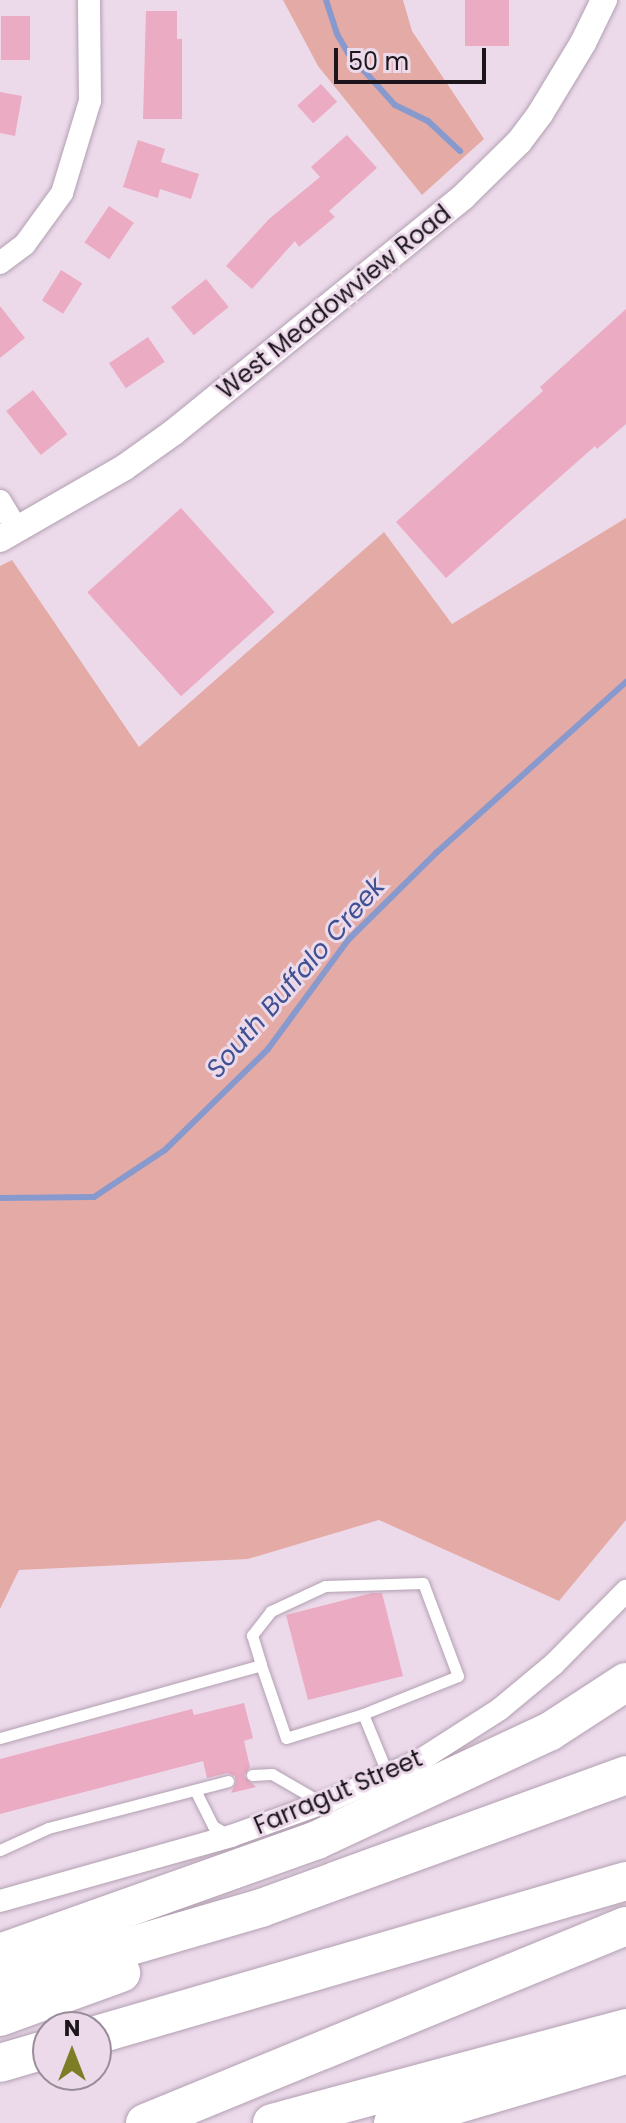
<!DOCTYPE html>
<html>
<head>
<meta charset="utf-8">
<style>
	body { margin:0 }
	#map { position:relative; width:626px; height:2123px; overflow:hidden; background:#ecdaeb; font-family:Poppins,sans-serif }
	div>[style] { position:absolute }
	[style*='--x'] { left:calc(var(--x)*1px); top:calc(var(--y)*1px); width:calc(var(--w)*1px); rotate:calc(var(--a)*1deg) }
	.green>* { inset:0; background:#e4aba6 }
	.stream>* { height:6px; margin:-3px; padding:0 3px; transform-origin:3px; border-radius:3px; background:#8899cd }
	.building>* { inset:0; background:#ebabc2; transform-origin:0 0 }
	.roads { filter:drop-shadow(0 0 2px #b2a0b1) drop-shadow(0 0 2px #b2a0b1) }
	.service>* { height:11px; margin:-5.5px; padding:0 5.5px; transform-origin:5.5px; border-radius:5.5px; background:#fff }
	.minor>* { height:22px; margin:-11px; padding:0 11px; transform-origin:11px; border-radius:11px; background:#fff }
	.tertiary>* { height:26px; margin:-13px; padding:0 13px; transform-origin:13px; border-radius:13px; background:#fff }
	.motorway>* { height:38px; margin:-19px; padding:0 19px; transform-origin:19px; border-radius:19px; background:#fff }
	span { translate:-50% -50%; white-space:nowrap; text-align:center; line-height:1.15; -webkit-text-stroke:6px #ecdaeb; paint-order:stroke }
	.street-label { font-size:24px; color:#1c161c }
	.water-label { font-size:26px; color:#3f5193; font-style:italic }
	.north { position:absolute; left:32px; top:2011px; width:80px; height:80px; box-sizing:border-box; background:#ecdaeb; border:2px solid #998c98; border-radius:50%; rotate:0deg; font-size:22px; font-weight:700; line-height:32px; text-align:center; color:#1c161c }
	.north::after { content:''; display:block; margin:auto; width:28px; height:36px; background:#7d7d25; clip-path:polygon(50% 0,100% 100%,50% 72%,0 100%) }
	.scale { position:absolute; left:334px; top:48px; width:152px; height:36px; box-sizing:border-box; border:4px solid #1c161c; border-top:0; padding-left:10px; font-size:24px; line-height:28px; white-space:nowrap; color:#1c161c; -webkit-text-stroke:6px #ecdaeb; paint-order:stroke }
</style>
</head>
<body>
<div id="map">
	<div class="green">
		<i style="clip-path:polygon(283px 0,403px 0,412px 31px,484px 139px,422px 195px,318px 66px)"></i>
		<i style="clip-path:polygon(626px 518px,626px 1520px,559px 1601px,379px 1520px,248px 1559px,19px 1570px,0 1609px,0 566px,12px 560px,139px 747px,384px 532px,452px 624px)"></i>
	</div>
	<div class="stream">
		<i style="--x:326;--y:0;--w:36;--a:72"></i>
		<i style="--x:337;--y:34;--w:22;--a:60"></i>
		<i style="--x:348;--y:53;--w:70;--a:47.9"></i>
		<i style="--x:395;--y:105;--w:37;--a:26"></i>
		<i style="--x:428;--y:121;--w:44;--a:43.2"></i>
		<i style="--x:0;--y:1198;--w:94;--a:-0.6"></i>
		<i style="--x:94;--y:1197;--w:85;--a:-33.5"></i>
		<i style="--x:165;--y:1150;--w:144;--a:-44.4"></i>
		<i style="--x:268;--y:1049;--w:135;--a:-53.7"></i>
		<i style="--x:348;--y:940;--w:124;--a:-44.7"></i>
		<i style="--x:436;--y:853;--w:256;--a:-42"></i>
	</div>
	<div class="building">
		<i style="left:465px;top:0;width:44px;height:46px"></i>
		<i style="clip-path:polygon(146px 11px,177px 11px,177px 39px,182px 39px,182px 119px,143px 119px)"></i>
		<i style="left:1px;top:16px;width:29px;height:44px"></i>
		<i style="left:321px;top:84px;width:24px;height:32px;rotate:48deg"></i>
		<i style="clip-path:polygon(0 92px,22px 96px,15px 136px,0 133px)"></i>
		<i style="clip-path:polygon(347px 135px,377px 168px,329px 211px,335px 217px,299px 247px,295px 241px,252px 289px,226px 266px,269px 219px,320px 177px,311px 167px)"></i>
		<i style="clip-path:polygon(138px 140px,165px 149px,161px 162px,199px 174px,191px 199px,160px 189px,158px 198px,123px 187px)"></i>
		<i style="left:109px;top:206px;width:30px;height:44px;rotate:34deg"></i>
		<i style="left:61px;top:270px;width:25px;height:36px;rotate:32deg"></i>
		<i style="left:206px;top:279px;width:36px;height:45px;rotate:51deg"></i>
		<i style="clip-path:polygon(0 306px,25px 338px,0 358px)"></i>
		<i style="clip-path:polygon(626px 309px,626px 424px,597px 449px,595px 446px,446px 578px,396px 522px,543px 391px,540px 387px)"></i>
		<i style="left:148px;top:337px;width:30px;height:47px;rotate:56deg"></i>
		<i style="left:33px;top:390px;width:56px;height:34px;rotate:52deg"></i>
		<i style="left:181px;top:508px;width:140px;height:126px;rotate:48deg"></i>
		<i style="clip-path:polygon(372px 1593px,382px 1593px,403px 1676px,308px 1700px,286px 1615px)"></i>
		<i style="clip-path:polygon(244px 1703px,253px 1738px,244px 1741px,250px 1767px,244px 1776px,256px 1787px,231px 1793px,236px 1782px,235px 1776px,227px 1773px,207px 1778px,203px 1761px,0 1814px,0 1759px,192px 1709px,194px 1715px)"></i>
	</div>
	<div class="roads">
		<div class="service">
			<i style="--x:363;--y:1714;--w:66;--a:67.7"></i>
			<i style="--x:0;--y:1738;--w:271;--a:-15.6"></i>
			<i style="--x:261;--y:1665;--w:77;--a:71.1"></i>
			<i style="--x:286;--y:1738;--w:81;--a:-17.3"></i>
			<i style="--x:363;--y:1714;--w:102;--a:-21.8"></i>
			<i style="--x:458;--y:1676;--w:99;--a:-110.6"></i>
			<i style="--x:423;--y:1583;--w:98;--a:178.2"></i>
			<i style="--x:325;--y:1586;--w:60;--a:155.2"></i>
			<i style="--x:271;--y:1611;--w:31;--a:128"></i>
			<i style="--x:252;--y:1635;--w:31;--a:73"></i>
			<i style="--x:252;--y:1775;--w:20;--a:-3"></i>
			<i style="--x:272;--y:1774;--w:58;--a:30.1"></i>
			<i style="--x:195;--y:1790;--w:40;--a:63.4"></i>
			<i style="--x:213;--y:1826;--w:16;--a:30"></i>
			<i style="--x:0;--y:1850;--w:53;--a:-24.6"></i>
			<i style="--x:48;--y:1828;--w:186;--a:-14.6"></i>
		</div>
		<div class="minor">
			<i style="--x:0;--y:263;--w:31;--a:-37"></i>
			<i style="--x:25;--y:244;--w:63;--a:-54"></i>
			<i style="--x:62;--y:193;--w:96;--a:-73.1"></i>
			<i style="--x:90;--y:101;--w:101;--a:-90.6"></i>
			<i style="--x:0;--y:501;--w:33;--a:59"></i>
			<i style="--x:0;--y:1901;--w:240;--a:-15.7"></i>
			<i style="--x:231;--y:1836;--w:104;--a:-19.7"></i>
			<i style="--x:329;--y:1801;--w:98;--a:-24"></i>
			<i style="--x:419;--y:1761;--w:96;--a:-32.7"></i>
			<i style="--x:500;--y:1709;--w:70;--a:-39.8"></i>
			<i style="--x:554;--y:1664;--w:103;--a:-45.4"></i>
		</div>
		<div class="tertiary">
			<i style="--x:0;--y:539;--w:144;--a:-29.9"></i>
			<i style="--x:125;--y:467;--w:60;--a:-35.5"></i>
			<i style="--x:174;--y:432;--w:372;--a:-39.1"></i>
			<i style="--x:463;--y:197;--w:78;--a:-44.5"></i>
			<i style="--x:519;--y:142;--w:35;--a:-53"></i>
			<i style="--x:540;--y:114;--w:83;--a:-58.8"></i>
			<i style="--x:583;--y:43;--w:48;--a:-64"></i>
		</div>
		<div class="motorway">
			<i style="--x:0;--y:1953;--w:337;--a:-19.6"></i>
			<i style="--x:317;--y:1840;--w:256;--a:-25"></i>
			<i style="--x:549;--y:1732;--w:92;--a:-33"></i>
			<i style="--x:0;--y:1984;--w:272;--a:-16.2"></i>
			<i style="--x:261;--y:1908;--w:388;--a:-20"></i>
			<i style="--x:0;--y:2017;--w:129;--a:-20"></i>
			<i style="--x:96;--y:2035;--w:552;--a:-16.2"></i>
			<i style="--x:0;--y:2063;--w:50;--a:-16.3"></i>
			<i style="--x:145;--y:2123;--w:520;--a:-22.27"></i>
			<i style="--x:272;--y:2123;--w:367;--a:-15"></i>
			<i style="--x:393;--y:2123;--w:243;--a:-16.3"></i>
		</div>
	</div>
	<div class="street-label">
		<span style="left:334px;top:302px;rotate:-39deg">West Meadowview Road</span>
		<span style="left:338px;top:1792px;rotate:-23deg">Farragut Street</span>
	</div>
	<div class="water-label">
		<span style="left:296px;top:978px;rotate:-49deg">South Buffalo Creek</span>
	</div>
	<div class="north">N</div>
	<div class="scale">50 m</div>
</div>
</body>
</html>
